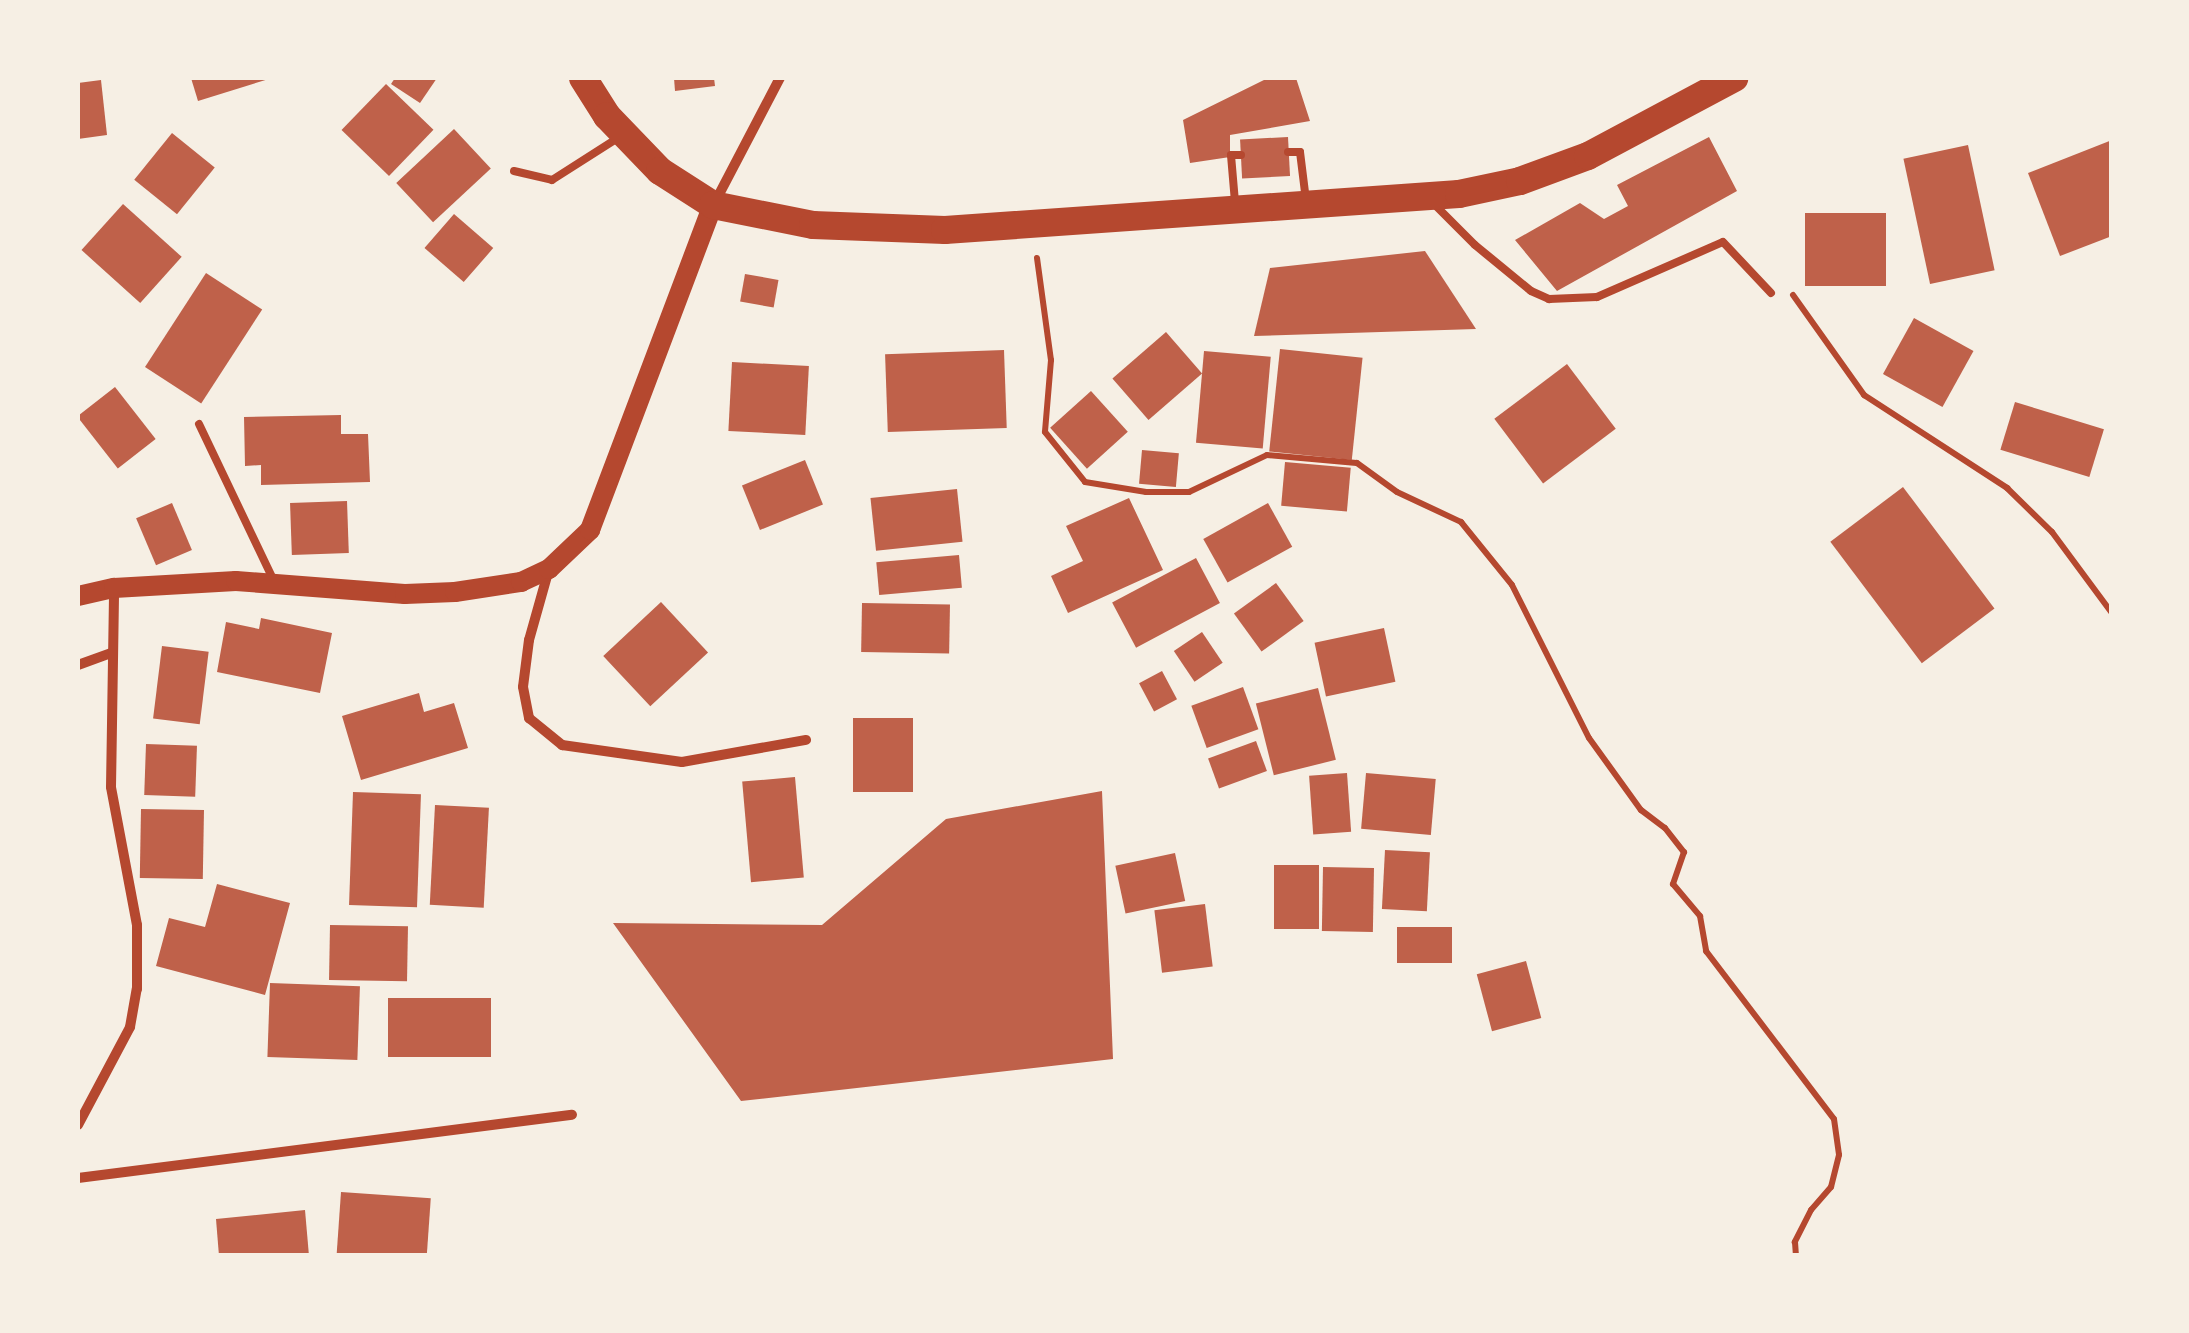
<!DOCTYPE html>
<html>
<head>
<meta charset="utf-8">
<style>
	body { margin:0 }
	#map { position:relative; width:2189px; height:1333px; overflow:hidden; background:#f6efe4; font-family:Karla,sans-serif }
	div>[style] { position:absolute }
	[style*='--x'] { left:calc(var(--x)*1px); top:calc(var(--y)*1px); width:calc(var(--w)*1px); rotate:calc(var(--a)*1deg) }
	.building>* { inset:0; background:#bf614a; transform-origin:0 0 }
	.path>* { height:6px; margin:-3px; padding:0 3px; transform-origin:3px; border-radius:3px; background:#b5482f }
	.service>* { height:8px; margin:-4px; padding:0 4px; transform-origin:4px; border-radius:4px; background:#b5482f }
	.minor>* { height:10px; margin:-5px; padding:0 5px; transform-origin:5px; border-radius:5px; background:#b5482f }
	.secondary>* { height:20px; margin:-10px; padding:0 10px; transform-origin:10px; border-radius:10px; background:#b5482f }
	.trunk>* { height:28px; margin:-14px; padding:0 14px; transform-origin:14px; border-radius:14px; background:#b5482f }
	span { translate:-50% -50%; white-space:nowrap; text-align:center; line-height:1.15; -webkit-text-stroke:10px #f6efe4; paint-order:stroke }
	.frame { position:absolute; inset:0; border:80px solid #f6efe4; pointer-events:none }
</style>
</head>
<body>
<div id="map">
	<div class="building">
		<i style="clip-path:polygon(191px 78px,272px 78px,198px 101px)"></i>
		<i style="clip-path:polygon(395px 78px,437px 78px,420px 103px,391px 84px)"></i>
		<i style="clip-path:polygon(674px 78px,714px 78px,715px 86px,675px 91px)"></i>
		<i style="clip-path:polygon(1268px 78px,1296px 78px,1310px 121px,1230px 135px,1230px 157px,1190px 163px,1183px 120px)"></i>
		<i style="clip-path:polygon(101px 80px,107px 135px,78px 139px,78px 83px)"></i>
		<i style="left:386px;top:84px;width:66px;height:64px;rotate:44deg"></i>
		<i style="left:454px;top:129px;width:54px;height:79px;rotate:47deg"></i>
		<i style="left:172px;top:133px;width:55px;height:60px;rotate:39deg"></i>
		<i style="left:1288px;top:137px;width:39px;height:48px;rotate:87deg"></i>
		<i style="clip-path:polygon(1709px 137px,1737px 191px,1557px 291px,1515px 240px,1580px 203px,1604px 219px,1628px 206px,1617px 185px)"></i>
		<i style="clip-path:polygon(2112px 140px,2112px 236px,2060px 256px,2028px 173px)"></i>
		<i style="left:1968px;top:145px;width:128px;height:66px;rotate:78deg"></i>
		<i style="left:123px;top:204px;width:79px;height:62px;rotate:42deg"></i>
		<i style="left:1805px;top:213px;width:81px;height:73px"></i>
		<i style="left:454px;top:214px;width:52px;height:45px;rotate:41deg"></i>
		<i style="clip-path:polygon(1425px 251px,1476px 329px,1254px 336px,1270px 268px)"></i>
		<i style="left:206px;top:273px;width:67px;height:112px;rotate:33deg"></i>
		<i style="left:745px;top:274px;width:34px;height:28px;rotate:10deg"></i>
		<i style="left:1914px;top:318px;width:68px;height:64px;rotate:29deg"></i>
		<i style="left:1166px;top:332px;width:55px;height:71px;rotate:49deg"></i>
		<i style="left:1280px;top:349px;width:83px;height:103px;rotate:6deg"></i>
		<i style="left:1004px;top:350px;width:78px;height:119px;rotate:88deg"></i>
		<i style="left:1204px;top:351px;width:67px;height:92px;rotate:5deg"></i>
		<i style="left:732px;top:362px;width:77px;height:69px;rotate:3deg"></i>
		<i style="left:1567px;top:364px;width:81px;height:91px;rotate:53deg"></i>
		<i style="left:115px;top:387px;width:66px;height:48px;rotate:52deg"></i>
		<i style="left:1091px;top:391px;width:55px;height:55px;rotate:48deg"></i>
		<i style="left:2015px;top:402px;width:93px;height:50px;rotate:17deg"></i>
		<i style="clip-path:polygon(341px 415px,341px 434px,368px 434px,370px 482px,261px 485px,261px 465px,245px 466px,244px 417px)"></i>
		<i style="left:1142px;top:450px;width:37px;height:34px;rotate:5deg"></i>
		<i style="left:805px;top:460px;width:48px;height:68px;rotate:68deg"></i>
		<i style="left:1285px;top:462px;width:66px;height:44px;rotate:5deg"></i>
		<i style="left:1903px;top:487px;width:152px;height:91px;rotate:53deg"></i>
		<i style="left:957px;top:489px;width:53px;height:87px;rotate:84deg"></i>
		<i style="clip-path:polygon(1129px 498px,1163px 570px,1068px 613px,1051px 576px,1083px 561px,1066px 526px)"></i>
		<i style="left:347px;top:501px;width:52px;height:57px;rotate:88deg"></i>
		<i style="left:172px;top:503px;width:51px;height:39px;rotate:67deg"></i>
		<i style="left:1268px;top:503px;width:50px;height:74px;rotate:61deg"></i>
		<i style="left:959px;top:555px;width:33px;height:83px;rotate:85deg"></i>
		<i style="left:1196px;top:558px;width:51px;height:95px;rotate:62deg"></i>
		<i style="left:1276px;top:583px;width:47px;height:52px;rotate:54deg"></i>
		<i style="left:661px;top:602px;width:69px;height:79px;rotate:47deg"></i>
		<i style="left:862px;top:603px;width:88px;height:49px;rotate:1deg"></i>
		<i style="clip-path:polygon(261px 618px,332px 633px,320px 693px,217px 672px,226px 622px,259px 629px)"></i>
		<i style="left:1384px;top:628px;width:55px;height:71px;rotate:78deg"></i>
		<i style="left:1202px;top:632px;width:37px;height:34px;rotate:56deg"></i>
		<i style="left:162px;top:646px;width:47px;height:73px;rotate:7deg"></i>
		<i style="left:1162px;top:671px;width:32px;height:26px;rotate:62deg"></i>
		<i style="left:1243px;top:687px;width:45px;height:55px;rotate:70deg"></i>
		<i style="left:1318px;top:688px;width:74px;height:64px;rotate:76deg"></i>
		<i style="clip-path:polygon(419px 693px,424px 712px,454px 703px,468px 748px,361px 780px,342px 716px)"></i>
		<i style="left:853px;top:718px;width:60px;height:74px"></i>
		<i style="left:1256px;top:741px;width:32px;height:51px;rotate:70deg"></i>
		<i style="left:146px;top:744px;width:51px;height:51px;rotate:2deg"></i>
		<i style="left:1347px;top:773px;width:59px;height:38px;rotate:86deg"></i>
		<i style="left:1366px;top:773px;width:70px;height:56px;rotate:5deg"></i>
		<i style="left:795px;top:777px;width:101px;height:53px;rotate:85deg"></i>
		<i style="clip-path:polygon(1102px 791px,1113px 1059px,741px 1101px,613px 923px,822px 925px,946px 819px)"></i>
		<i style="left:353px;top:792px;width:68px;height:113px;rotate:2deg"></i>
		<i style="left:435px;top:805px;width:54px;height:100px;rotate:3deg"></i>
		<i style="left:141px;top:809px;width:63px;height:69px;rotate:1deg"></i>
		<i style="left:1385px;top:850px;width:45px;height:59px;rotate:3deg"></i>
		<i style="left:1175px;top:853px;width:49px;height:61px;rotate:78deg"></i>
		<i style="left:1274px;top:865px;width:45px;height:64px"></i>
		<i style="left:1323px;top:867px;width:51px;height:64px;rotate:1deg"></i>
		<i style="clip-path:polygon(217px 884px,290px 903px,265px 995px,156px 966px,169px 918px,205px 927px)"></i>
		<i style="left:1205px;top:904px;width:63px;height:51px;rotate:83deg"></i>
		<i style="left:330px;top:925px;width:78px;height:55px;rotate:1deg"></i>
		<i style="left:1397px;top:927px;width:55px;height:36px"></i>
		<i style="left:1526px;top:961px;width:59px;height:51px;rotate:75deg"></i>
		<i style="left:270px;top:983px;width:90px;height:74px;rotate:2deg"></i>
		<i style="left:388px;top:998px;width:103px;height:59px"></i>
		<i style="left:341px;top:1192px;width:90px;height:64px;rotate:4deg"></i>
		<i style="clip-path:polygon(305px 1210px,309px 1256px,219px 1256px,216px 1219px)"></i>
	</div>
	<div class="path">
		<i style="--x:1037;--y:258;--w:103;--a:82.2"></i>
		<i style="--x:1051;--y:360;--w:72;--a:94.8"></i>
		<i style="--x:1045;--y:432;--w:64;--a:51.3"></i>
		<i style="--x:1085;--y:482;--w:62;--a:9.3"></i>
		<i style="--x:1146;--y:492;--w:43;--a:0"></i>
		<i style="--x:1189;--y:492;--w:86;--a:-25.4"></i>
		<i style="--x:1267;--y:455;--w:90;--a:5.1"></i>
		<i style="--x:1357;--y:463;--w:49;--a:35.9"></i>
		<i style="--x:1397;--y:492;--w:71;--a:25.1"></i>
		<i style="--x:1461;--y:522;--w:81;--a:51"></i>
		<i style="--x:1512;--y:585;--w:171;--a:63.3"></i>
		<i style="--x:1589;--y:738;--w:89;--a:54.2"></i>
		<i style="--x:1641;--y:810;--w:30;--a:37"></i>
		<i style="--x:1665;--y:828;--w:31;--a:52"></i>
		<i style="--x:1684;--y:852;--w:34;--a:109"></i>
		<i style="--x:1673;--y:884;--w:42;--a:49.8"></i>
		<i style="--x:1700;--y:916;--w:36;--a:80"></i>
		<i style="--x:1706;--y:951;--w:211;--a:52.7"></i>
		<i style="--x:1834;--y:1119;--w:36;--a:82"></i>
		<i style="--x:1839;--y:1155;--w:33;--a:104"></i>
		<i style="--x:1831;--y:1187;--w:30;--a:131"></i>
		<i style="--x:1811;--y:1210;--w:36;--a:117"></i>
		<i style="--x:1795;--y:1242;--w:14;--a:86"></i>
		<i style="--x:1793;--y:295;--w:123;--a:54.6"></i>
		<i style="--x:1864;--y:395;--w:171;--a:33"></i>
		<i style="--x:2007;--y:488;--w:63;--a:44.4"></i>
		<i style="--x:2052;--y:532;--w:101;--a:53.5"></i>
	</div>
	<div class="service">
		<i style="--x:1288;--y:152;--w:12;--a:0"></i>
		<i style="--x:1300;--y:152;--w:48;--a:82.9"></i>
		<i style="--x:514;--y:171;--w:39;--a:13"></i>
		<i style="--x:552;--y:180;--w:82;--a:-32.5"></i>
		<i style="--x:1235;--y:202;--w:47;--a:-94.9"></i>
		<i style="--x:1231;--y:155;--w:10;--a:0"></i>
		<i style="--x:1433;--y:203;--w:59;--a:45"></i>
		<i style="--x:1475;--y:245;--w:72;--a:39.4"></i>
		<i style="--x:1531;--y:291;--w:20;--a:24"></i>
		<i style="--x:1549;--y:299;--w:48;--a:-2.4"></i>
		<i style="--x:1597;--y:297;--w:137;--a:-23.6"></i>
		<i style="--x:1723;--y:242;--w:70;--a:46.7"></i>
		<i style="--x:199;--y:424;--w:174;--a:64.5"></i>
	</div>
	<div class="minor">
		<i style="--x:714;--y:204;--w:142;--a:-62.4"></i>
		<i style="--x:549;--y:569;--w:74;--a:105.7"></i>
		<i style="--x:529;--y:640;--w:47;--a:97.3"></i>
		<i style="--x:523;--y:687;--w:32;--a:79"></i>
		<i style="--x:529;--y:718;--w:43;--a:39.3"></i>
		<i style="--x:562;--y:745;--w:121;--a:8.1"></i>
		<i style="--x:682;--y:762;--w:126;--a:-10.1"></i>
		<i style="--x:78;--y:665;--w:37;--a:-20"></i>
		<i style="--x:78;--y:1125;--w:111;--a:-62"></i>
		<i style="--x:130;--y:1027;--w:39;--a:-80"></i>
		<i style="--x:137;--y:989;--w:64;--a:-90"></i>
		<i style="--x:137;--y:925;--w:140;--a:-100.7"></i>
		<i style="--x:111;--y:787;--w:199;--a:-89.1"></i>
		<i style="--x:78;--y:1178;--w:498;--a:-7.3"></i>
	</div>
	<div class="secondary">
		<i style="--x:78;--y:596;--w:37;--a:-13"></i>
		<i style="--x:114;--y:588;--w:122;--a:-3.3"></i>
		<i style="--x:236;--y:581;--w:169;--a:4.4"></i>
		<i style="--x:405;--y:594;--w:50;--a:-2.3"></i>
		<i style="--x:455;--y:592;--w:67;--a:-8.6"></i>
		<i style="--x:521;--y:582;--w:31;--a:-25"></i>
		<i style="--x:549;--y:569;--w:57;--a:-43.6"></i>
		<i style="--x:590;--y:530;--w:347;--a:-69.3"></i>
	</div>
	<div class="trunk">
		<i style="--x:583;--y:78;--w:45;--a:57.7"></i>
		<i style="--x:607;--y:116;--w:76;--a:46.1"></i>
		<i style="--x:660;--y:171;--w:63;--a:32.7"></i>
		<i style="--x:713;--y:205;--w:102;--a:11.3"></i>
		<i style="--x:813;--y:225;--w:132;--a:2.2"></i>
		<i style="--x:945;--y:230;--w:515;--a:-4.01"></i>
		<i style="--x:1459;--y:194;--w:62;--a:-12"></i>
		<i style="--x:1520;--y:181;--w:72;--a:-20.2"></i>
		<i style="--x:1588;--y:156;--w:166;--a:-28.1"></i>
	</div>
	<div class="frame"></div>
</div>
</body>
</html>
